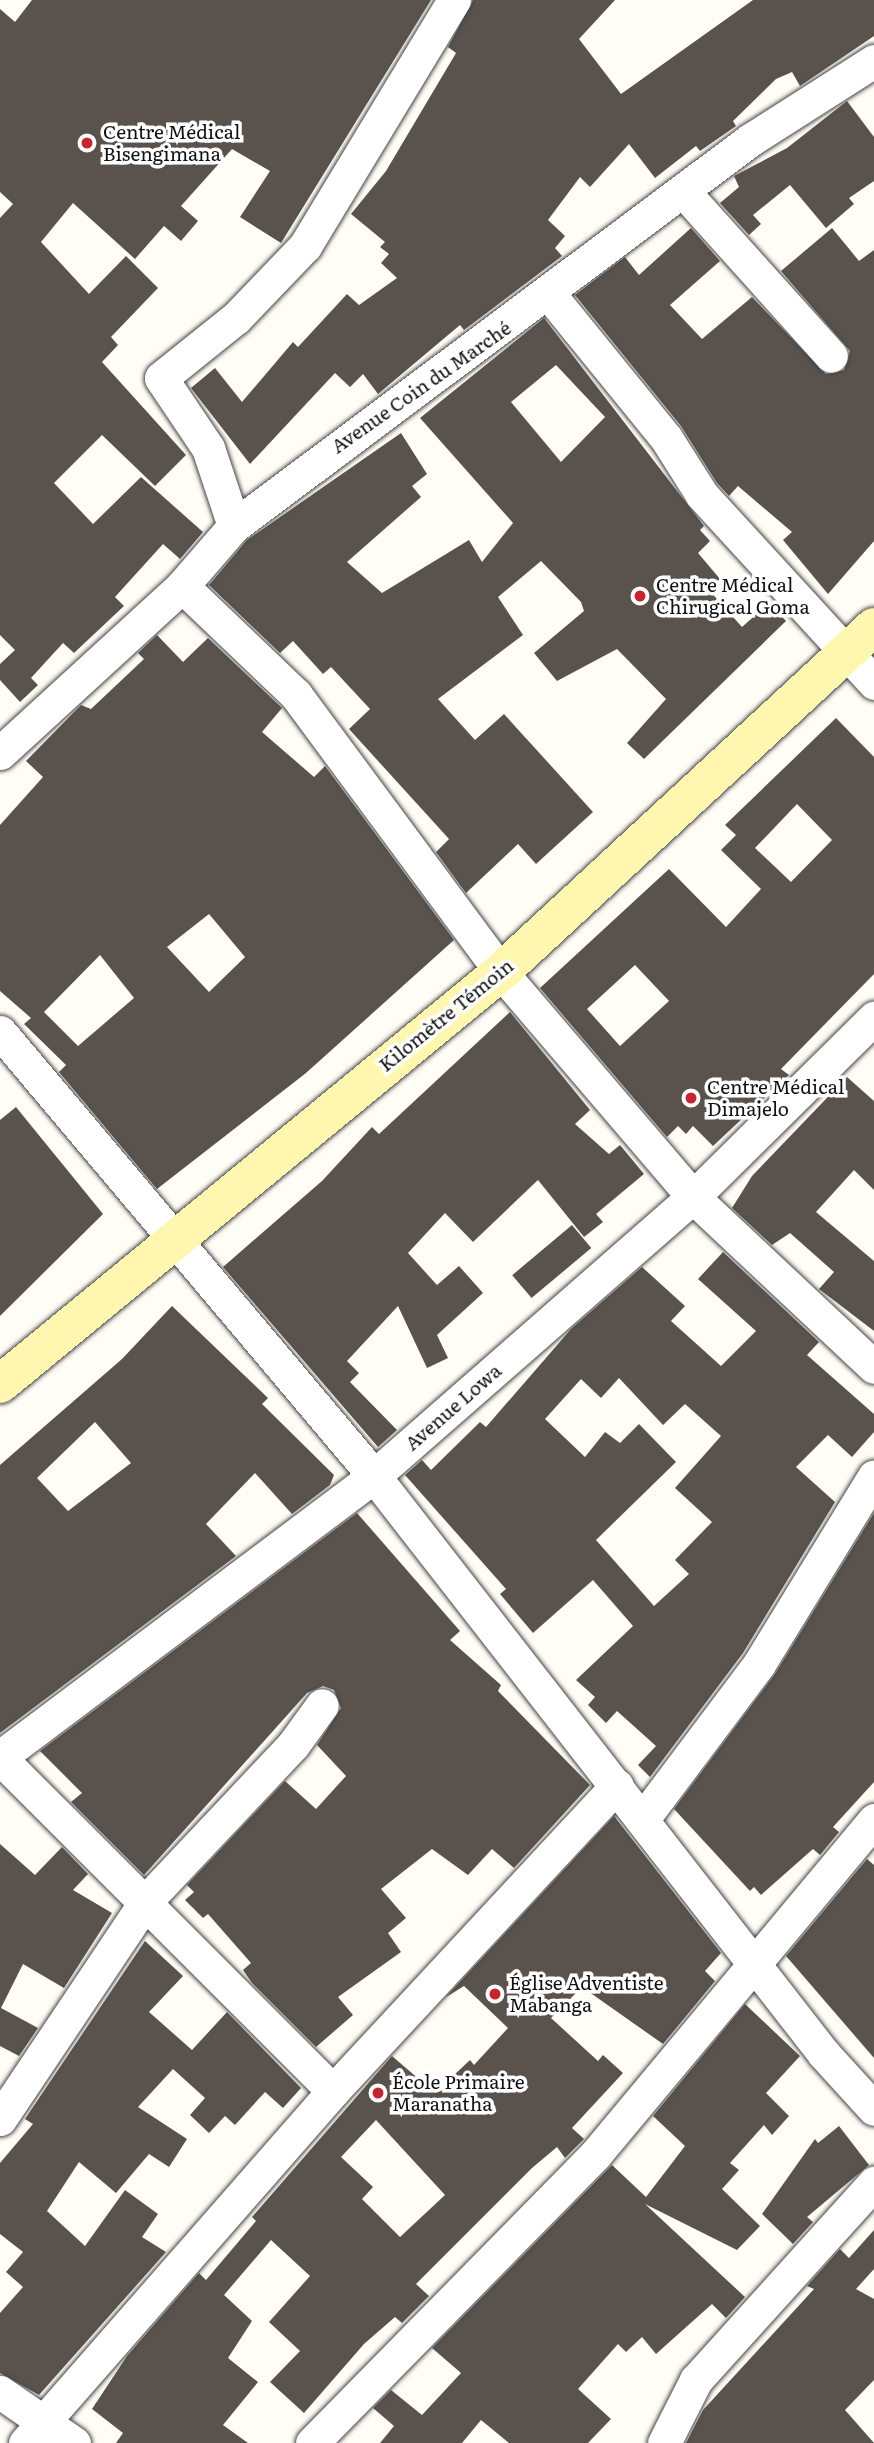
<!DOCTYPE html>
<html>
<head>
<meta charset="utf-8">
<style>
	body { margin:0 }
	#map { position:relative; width:874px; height:2443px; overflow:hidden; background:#fffdf5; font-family:Literata,serif }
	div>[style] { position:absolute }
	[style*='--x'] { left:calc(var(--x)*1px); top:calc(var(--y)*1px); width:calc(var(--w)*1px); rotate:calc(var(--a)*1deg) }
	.building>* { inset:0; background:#5a524d; transform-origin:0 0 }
	.roads { filter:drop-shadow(0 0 2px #444) drop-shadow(0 0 2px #444) }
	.street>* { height:33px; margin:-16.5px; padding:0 16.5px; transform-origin:16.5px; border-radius:16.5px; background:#fff }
	.secondary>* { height:38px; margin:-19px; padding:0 19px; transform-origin:19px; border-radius:19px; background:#fff6b0 }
	.dots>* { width:19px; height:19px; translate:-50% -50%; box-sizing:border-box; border:4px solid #fff; border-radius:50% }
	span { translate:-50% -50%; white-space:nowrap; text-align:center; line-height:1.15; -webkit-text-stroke:7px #fff; paint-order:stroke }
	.poi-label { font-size:19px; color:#111 }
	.left { translate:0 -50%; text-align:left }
	.street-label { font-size:19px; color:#111 }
</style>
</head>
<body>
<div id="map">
	<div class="building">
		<i style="clip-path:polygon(32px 0,431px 0,281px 243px,240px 217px,270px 171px,232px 149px,181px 206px,198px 221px,181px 241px,164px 226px,135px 259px,73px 203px,41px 242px,89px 294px,126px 256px,158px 288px,111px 337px,118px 345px,102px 362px,186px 455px,155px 486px,102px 435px,54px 483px,93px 524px,141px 477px,203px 532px,180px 559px,163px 544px,115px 597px,124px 606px,74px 653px,63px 643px,31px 678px,38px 685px,20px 702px,0 680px,0 664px,15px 650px,0 635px,0 218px,13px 204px,0 192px,0 9px,15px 22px)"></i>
		<i style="clip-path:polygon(473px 0,615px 0,579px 39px,621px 94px,753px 0,874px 0,874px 36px,800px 86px,792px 72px,776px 79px,733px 121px,736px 126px,700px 151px,696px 146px,655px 178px,629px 144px,590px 187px,580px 177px,548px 220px,565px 236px,555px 248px,562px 256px,464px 330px,460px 325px,378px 394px,363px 374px,350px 387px,335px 373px,250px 464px,191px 388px,215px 368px,242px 402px,293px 342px,298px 347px,347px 294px,359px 305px,397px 278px,381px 263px,389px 254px,380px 247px,385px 242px,351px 214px,386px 171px,456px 53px,448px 47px)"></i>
		<i style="clip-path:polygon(847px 101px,874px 137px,874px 181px,849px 198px,854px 204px,826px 228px,790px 185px,753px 215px,761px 224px,749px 235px,720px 203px,739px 187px,734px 176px,787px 148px)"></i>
		<i style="clip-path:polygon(691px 228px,720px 261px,670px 305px,702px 339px,752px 297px,826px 374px,844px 370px,850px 351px,781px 271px,832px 228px,859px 261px,874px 250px,874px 541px,828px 594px,783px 540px,792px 532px,738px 486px,729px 496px,717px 483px,681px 426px,575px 295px,625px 257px,639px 275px)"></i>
		<i style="clip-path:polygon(evenodd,544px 318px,704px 526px,700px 530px,710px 541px,698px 553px,720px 579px,708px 589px,742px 627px,769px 603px,786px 621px,644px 759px,627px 743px,666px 699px,617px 649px,557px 681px,534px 653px,584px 611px,581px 602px,541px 561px,498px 597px,523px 635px,438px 699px,475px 740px,504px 714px,593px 812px,536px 864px,518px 844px,466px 893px,436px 852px,449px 839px,349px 729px,370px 709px,331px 667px,323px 674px,293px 641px,280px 653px,209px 585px,247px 540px,401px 433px,427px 474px,412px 486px,421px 497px,347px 562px,382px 593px,469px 540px,482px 562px,513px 523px,420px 418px,544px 318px,556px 365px,605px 417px,561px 462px,511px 402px,556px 365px)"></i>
		<i style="clip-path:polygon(evenodd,157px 635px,183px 662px,208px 638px,282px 708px,262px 732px,314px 777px,325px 766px,454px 940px,306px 1073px,157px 1189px,59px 1072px,66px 1065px,24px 1024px,31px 1018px,0 991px,0 825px,43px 777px,26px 761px,81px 705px,91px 709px,144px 659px,138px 653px,157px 635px,209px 914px,245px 957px,209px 992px,167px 947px,209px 914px,157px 635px,100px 955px,134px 998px,78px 1046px,44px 1012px,100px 955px)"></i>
		<i style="clip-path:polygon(evenodd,836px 718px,874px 757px,874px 974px,781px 1069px,789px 1075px,713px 1146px,693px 1126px,686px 1134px,678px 1126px,667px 1137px,540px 988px,669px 869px,726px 927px,761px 889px,721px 850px,736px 835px,725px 825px,836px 718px,797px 804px,832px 840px,791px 882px,755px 848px,797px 804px,836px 718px,635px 965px,669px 1001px,620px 1046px,587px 1009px,635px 965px)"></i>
		<i style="clip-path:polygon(510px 1012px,590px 1110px,575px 1124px,609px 1154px,620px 1145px,644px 1174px,596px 1214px,603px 1222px,584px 1237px,538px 1180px,473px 1242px,445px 1213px,408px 1253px,437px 1285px,459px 1266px,483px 1293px,437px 1335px,448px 1358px,427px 1368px,398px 1306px,347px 1361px,359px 1373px,350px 1382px,397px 1430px,378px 1447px,223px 1267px,322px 1181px,372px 1127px,379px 1134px)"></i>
		<i style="clip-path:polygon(847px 1077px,874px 1101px,874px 1190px,854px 1170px,816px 1212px,874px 1261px,874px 1331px,819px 1289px,834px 1272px,790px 1233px,772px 1245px,732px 1208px,752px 1176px)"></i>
		<i style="clip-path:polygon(16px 1107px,103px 1214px,0 1316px,0 1120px)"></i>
		<i style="left:572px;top:1225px;width:30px;height:78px;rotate:50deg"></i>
		<i style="clip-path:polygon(evenodd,723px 1252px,819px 1342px,807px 1355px,874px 1414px,874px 1432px,852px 1457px,828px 1435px,796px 1467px,835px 1502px,743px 1653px,650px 1777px,638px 1765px,656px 1746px,617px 1711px,606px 1723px,588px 1705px,595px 1697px,576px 1680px,633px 1626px,593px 1580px,533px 1633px,500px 1594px,506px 1589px,405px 1475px,422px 1460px,431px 1470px,480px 1422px,486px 1427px,571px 1329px,642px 1267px,685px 1306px,671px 1321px,721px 1366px,756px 1331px,698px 1279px,723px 1252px,619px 1378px,663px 1425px,685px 1404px,721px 1436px,675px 1488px,712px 1522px,675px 1560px,689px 1574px,654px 1606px,596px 1540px,676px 1462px,639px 1424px,620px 1443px,605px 1432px,585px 1457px,545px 1419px,581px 1379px,601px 1398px,619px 1378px)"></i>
		<i style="clip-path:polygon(evenodd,172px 1306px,268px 1398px,262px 1404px,334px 1475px,330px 1485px,292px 1514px,255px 1473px,206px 1524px,236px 1556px,0 1733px,0 1465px,122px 1359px,172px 1306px,95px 1422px,131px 1463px,68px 1511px,37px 1478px,95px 1422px)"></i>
		<i style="clip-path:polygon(357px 1513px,460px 1631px,450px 1640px,501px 1685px,498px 1691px,590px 1785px,514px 1868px,492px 1849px,468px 1875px,432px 1849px,381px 1889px,406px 1918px,388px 1933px,401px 1952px,338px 1997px,353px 2015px,316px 2047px,252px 1983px,243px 1970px,251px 1963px,208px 1914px,203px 1918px,185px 1900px,194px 1892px,187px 1885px,285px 1781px,316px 1809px,346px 1776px,317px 1745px,341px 1708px,334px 1690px,323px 1686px,307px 1693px,144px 1875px,71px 1802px,82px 1793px,40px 1751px)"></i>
		<i style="clip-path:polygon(874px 1513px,874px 1782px,833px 1827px,839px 1832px,820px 1855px,813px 1849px,761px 1895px,754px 1887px,750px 1891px,674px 1809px,775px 1674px)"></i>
		<i style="clip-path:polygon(evenodd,614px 1816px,721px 1953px,705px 1971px,715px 1981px,663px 2044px,582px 1987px,551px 2018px,598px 2061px,603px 2055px,623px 2073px,572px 2128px,584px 2139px,565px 2158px,557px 2147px,532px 2168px,416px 2284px,429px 2296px,402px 2323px,395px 2317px,364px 2344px,304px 2413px,270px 2382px,300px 2351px,269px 2322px,310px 2276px,271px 2240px,224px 2295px,252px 2321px,228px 2358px,258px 2382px,223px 2425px,248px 2443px,116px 2443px,123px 2433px,92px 2409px,127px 2356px,199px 2273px,206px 2280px,256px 2221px,252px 2217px,392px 2056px,435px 2093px,470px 2060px,474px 2065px,508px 2028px,464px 1986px,446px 1997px,614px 1816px,376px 2120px,445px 2195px,400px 2237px,362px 2199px,373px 2187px,341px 2157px,376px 2120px)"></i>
		<i style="clip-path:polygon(0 1844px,35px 1875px,62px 1847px,88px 1874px,73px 1890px,112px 1913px,64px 1988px,23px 1964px,1px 2008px,38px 2028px,19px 2056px,0 2046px)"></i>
		<i style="clip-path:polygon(867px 1859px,874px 1865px,874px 2058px,786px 1956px)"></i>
		<i style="clip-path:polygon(145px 1941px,183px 1976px,149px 2012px,192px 2050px,227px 2012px,301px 2088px,283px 2108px,265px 2092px,235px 2125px,225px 2116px,209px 2133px,190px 2115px,205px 2098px,173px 2069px,138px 2107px,187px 2139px,169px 2167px,149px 2154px,116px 2193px,79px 2162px,47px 2211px,85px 2246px,125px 2190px,158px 2214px,142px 2237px,166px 2252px,39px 2395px,0 2373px,0 2313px,23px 2287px,6px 2272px,23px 2252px,0 2234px,0 2163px,33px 2124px,25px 2119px)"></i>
		<i style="clip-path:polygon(745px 2004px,800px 2056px,766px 2093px,789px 2116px,772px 2135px,764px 2125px,730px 2163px,739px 2170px,722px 2189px,760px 2226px,737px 2250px,645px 2204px,745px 2297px,726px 2318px,712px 2304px,656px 2354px,642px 2337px,626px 2352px,618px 2344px,578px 2389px,611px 2419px,588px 2443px,509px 2443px,481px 2420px,462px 2443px,380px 2443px,394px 2426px,373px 2408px,391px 2390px,422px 2415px,461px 2373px,432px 2348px,612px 2165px,646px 2197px,685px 2146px,653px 2116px)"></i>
		<i style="clip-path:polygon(839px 2126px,869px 2165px,807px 2217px,813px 2222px,793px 2244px,762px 2214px,815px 2139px,818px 2143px)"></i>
		<i style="clip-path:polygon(874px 2230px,874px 2269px,856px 2289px,874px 2299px,874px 2380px,845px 2410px,874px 2443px,686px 2443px,703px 2410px,814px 2289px,807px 2286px,840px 2249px,849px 2258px)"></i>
	</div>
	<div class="roads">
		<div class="street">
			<i style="--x:684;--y:192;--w:220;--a:48.1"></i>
			<i style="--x:549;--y:294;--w:186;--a:50.9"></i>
			<i style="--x:666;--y:438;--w:67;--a:57.7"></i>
			<i style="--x:702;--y:495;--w:255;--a:47.5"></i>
			<i style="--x:234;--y:526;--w:82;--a:-108.4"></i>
			<i style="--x:208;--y:448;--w:84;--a:-123.9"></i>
			<i style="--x:161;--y:378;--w:96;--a:-38.7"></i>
			<i style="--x:236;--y:318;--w:100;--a:-46.2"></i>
			<i style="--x:305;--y:246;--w:288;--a:-58.8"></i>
			<i style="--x:182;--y:586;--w:158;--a:43.7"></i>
			<i style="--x:296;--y:695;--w:345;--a:53.5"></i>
			<i style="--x:501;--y:972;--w:296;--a:49.5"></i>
			<i style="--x:693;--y:1197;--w:248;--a:43.2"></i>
			<i style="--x:0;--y:753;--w:247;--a:-42.5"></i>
			<i style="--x:182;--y:586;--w:79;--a:-49.1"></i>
			<i style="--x:234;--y:526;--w:644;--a:-36.8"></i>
			<i style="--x:750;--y:140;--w:147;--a:-32.5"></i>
			<i style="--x:0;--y:1032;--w:581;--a:49.89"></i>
			<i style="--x:374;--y:1476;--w:733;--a:52.1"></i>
			<i style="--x:824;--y:2054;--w:74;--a:47.7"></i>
			<i style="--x:0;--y:1757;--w:468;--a:-36.9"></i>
			<i style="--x:374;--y:1476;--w:424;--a:-41.2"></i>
			<i style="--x:693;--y:1197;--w:255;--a:-44.7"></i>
			<i style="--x:0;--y:1758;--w:471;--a:45"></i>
			<i style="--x:645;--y:1816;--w:190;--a:-53.1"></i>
			<i style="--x:759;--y:1664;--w:220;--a:-58.5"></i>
			<i style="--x:0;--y:2119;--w:262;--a:-56.2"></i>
			<i style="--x:146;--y:1901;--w:214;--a:-46.7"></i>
			<i style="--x:293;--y:1745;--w:49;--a:-54.1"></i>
			<i style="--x:0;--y:2392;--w:90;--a:34.6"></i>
			<i style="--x:25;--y:2443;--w:468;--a:-48.8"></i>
			<i style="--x:333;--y:2091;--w:417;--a:-47.1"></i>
			<i style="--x:312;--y:2443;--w:404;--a:-45.5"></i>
			<i style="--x:595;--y:2155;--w:436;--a:-50.2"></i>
			<i style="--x:664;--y:2443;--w:71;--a:-63.1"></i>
			<i style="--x:696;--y:2380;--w:266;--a:-47.9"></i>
		</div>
		<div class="secondary">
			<i style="--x:0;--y:1384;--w:649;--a:-39.43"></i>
			<i style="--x:501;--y:972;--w:508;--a:-42.77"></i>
		</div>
	</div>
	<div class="dots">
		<i style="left:87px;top:143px;background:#c4262e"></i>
		<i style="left:640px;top:596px;background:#c4262e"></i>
		<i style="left:691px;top:1098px;background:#c4262e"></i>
		<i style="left:495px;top:1994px;background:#c4262e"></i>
		<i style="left:378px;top:2093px;background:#c4262e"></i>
	</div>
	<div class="poi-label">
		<span class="left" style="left:103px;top:143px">Centre Médical<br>Bisengimana</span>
		<span class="left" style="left:656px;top:596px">Centre Médical<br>Chirugical Goma</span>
		<span class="left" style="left:707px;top:1098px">Centre Médical<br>Dimajelo</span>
		<span class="left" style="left:509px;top:1994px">Église Adventiste<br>Mabanga</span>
		<span class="left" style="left:392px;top:2093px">École Primaire<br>Maranatha</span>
	</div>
	<div class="street-label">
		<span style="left:421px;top:387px;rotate:-35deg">Avenue Coin du Marché</span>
		<span style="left:446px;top:1015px;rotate:-39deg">Kilomètre Témoin</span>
		<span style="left:453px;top:1407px;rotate:-41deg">Avenue Lowa</span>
	</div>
</div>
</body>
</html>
